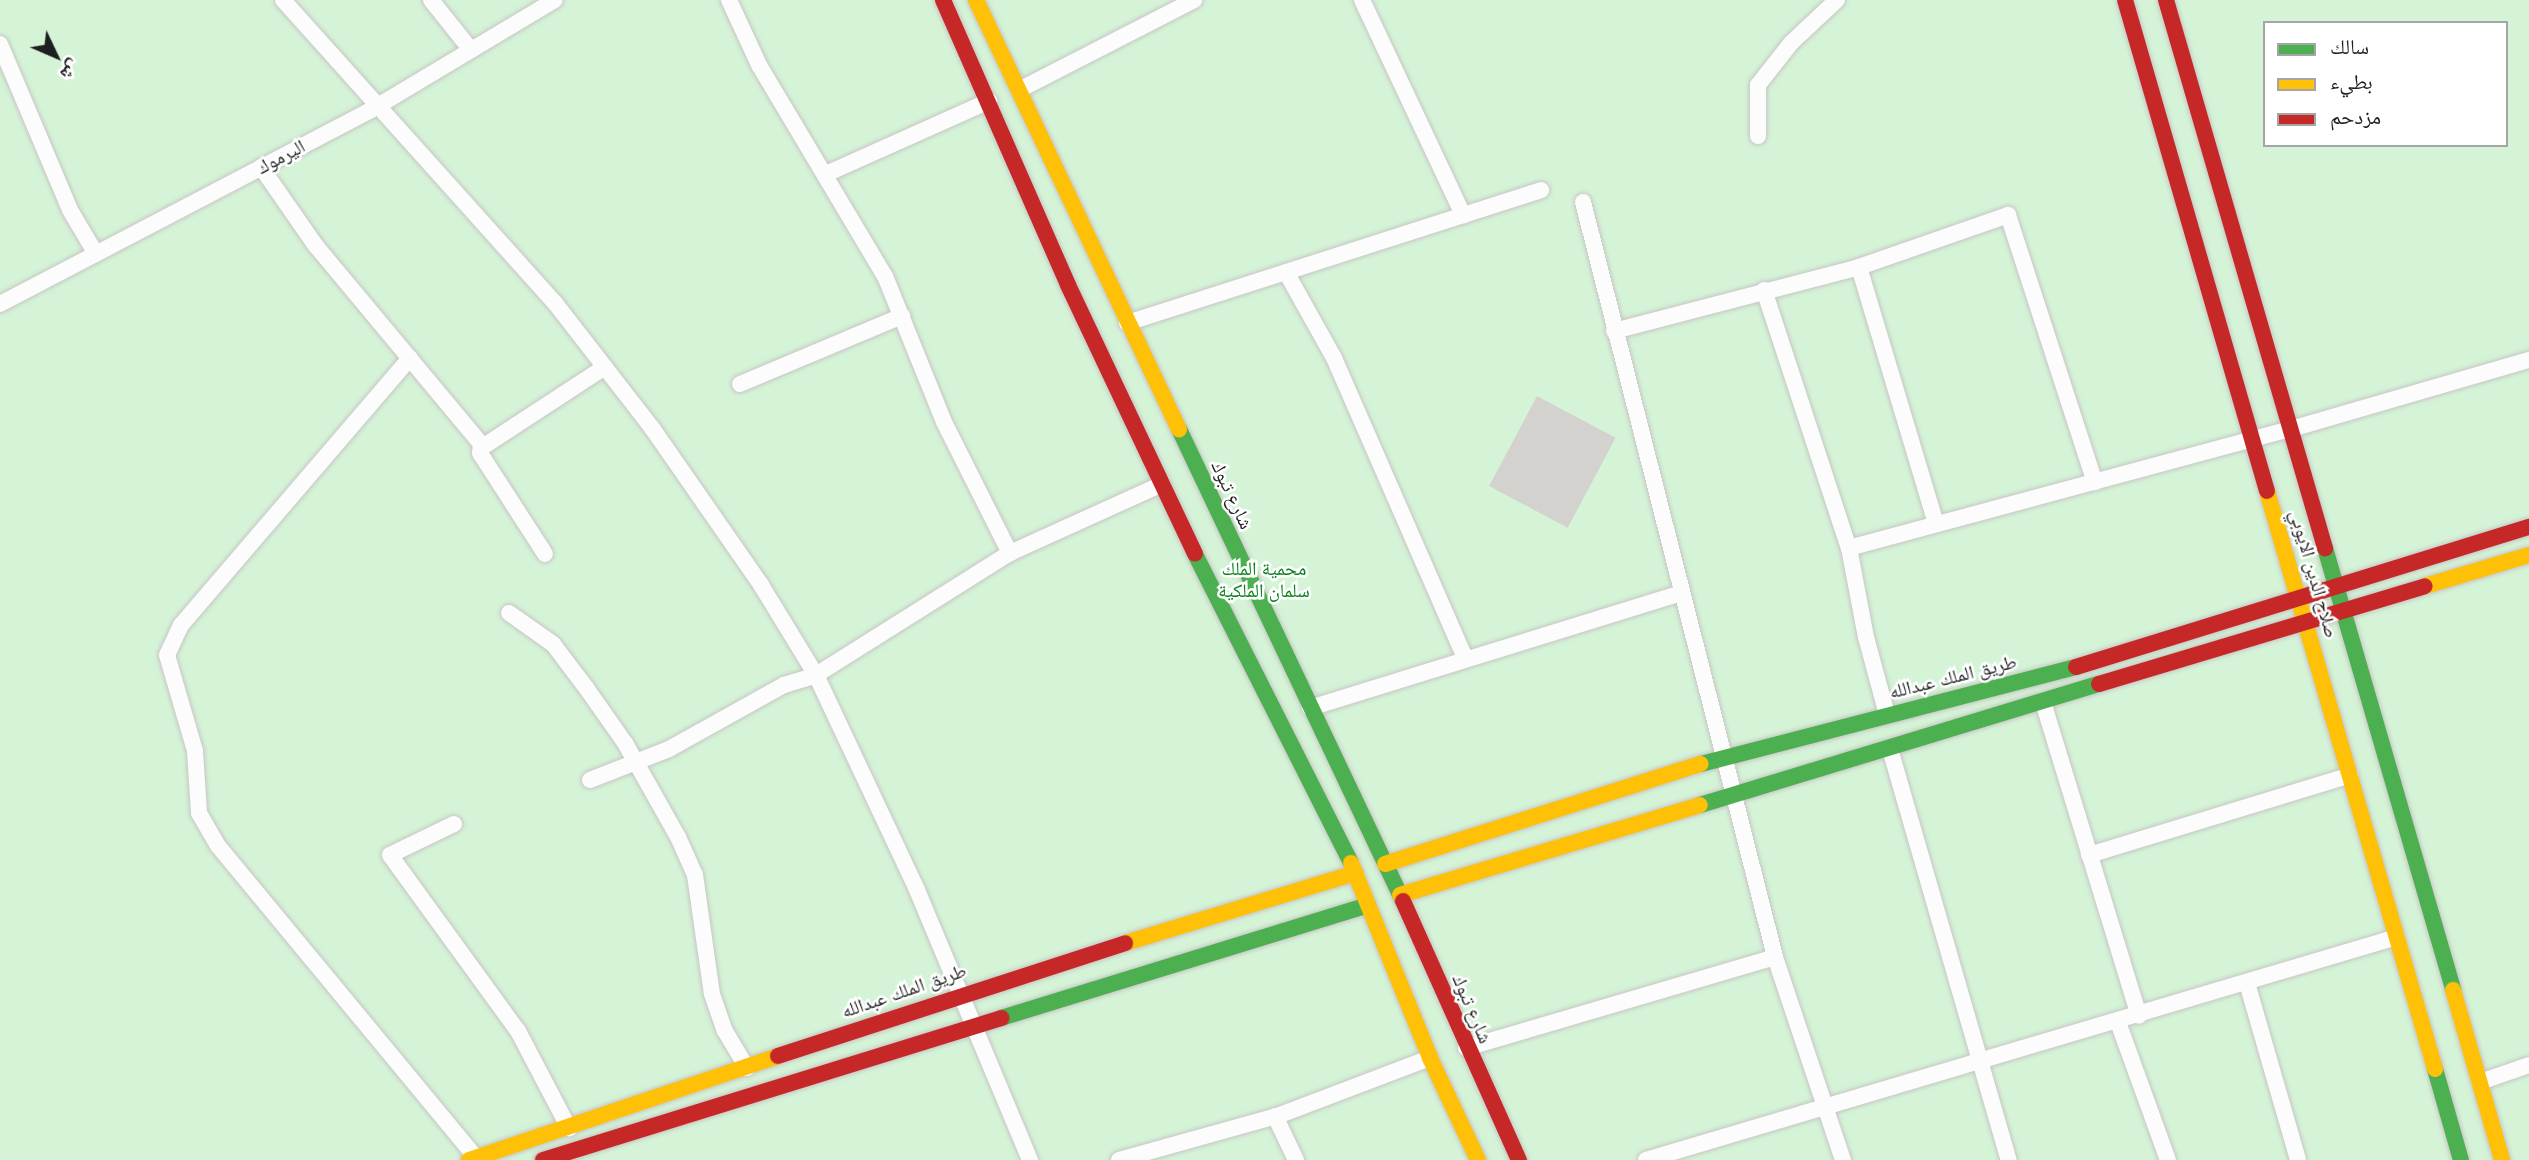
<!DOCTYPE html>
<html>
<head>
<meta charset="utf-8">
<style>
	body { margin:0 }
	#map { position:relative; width:2529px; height:1160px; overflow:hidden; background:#edece8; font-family:Quicksand,"Noto Naskh Arabic",sans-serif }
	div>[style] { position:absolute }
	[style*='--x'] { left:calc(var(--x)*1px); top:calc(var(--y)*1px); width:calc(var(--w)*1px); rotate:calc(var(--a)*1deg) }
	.park>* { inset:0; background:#d5f4d7 }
	.building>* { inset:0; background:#d4d2cf; transform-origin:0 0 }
	.roads { filter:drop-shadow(0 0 2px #c6c6c4) drop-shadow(0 0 2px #c6c6c4) }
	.street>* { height:16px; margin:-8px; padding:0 8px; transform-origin:8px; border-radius:8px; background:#fcfcfc }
	.fast>* { height:16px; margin:-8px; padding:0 8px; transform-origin:8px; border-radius:8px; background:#4caf50 }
	.slow>* { height:16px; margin:-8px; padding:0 8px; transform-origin:8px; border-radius:8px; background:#ffc107 }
	.jam>* { height:16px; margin:-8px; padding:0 8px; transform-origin:8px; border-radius:8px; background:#c62828 }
	span { translate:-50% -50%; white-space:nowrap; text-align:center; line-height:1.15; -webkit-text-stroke:5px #fff; paint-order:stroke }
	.street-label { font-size:19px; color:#1f1f1f }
	.park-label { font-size:19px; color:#09811a }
	.legend { position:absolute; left:2263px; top:21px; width:245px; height:126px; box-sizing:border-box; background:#fff; border:2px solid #a5a5a5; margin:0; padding:9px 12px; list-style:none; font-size:21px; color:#1f1f1f }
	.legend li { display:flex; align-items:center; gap:14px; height:35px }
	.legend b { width:35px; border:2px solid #a5a5a5 }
	.north { position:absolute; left:21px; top:21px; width:70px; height:70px; -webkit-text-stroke:5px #fff; paint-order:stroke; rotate:134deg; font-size:19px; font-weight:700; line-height:28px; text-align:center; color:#1f1f1f }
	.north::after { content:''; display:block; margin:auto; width:24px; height:32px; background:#1f1f1f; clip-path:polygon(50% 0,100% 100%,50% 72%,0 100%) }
</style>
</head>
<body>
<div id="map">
	<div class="park">
		<i style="clip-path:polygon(evenodd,0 0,2529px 0,2529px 1160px,0 1160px,0 0,2265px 23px,2506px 23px,2506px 145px,2265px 145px,2265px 23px)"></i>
	</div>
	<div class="building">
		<i style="left:1537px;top:396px;width:89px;height:102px;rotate:28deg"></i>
	</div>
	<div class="roads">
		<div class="street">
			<i style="--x:283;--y:0;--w:407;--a:48.1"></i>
			<i style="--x:555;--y:303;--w:158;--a:52.2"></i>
			<i style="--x:652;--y:428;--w:191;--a:55.2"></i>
			<i style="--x:761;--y:585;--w:105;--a:58.6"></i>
			<i style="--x:816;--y:675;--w:238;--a:64.8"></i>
			<i style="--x:917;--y:890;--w:293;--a:67.3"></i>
			<i style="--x:431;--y:0;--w:64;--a:51.3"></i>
			<i style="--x:729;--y:0;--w:72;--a:65.2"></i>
			<i style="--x:759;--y:65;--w:246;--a:59.2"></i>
			<i style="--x:885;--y:276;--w:157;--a:68"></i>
			<i style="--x:944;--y:422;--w:147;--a:63.3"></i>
			<i style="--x:1362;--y:0;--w:238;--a:64.8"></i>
			<i style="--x:0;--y:44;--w:180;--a:67.1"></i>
			<i style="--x:70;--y:210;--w:51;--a:59.4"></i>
			<i style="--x:1019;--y:90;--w:197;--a:-27.2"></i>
			<i style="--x:1758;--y:136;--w:51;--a:-90"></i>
			<i style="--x:1758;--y:85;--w:53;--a:-51.8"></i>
			<i style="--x:1791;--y:43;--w:63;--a:-43.1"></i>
			<i style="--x:261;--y:167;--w:96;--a:55.2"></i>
			<i style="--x:316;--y:246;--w:258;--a:50.2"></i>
			<i style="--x:481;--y:444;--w:9;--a:96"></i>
			<i style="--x:480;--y:453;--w:120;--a:57.2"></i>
			<i style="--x:826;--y:174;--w:179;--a:-24.1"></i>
			<i style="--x:1583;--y:202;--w:779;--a:75.73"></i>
			<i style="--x:1775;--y:957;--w:214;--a:71.5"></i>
			<i style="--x:1859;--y:267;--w:268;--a:73.3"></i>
			<i style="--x:1286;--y:272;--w:98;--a:60.8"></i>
			<i style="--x:1334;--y:358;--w:327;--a:66.4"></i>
			<i style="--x:1764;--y:290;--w:272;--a:71.8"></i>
			<i style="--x:1849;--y:548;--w:91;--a:79.2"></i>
			<i style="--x:1866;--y:637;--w:81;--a:74.9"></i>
			<i style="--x:0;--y:304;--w:419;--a:-27.6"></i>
			<i style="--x:371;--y:110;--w:214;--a:-30.9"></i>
			<i style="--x:1127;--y:323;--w:435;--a:-17.8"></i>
			<i style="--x:1614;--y:331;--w:253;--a:-14.6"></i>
			<i style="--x:1859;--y:267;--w:158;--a:-19.2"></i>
			<i style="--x:2008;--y:215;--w:281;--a:72"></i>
			<i style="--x:410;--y:358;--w:352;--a:130.6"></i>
			<i style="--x:181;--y:625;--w:33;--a:115"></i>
			<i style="--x:167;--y:655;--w:100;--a:73.7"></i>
			<i style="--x:195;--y:751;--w:62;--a:86.3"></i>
			<i style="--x:199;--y:813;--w:39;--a:60"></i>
			<i style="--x:219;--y:847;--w:403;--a:50.4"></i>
			<i style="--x:740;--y:384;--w:176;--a:-22.8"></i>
			<i style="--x:481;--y:448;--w:148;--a:-33.2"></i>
			<i style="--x:1849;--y:548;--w:458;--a:-15.1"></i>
			<i style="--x:2291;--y:429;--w:248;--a:-16.2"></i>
			<i style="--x:509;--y:613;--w:54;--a:35.2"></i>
			<i style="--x:553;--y:644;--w:56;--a:52.9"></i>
			<i style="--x:587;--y:689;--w:66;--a:54.9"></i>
			<i style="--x:625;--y:743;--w:108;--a:60.6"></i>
			<i style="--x:678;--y:837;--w:42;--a:65.9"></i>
			<i style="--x:695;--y:875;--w:120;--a:81.9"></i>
			<i style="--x:712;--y:994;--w:39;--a:71"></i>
			<i style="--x:725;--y:1031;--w:43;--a:59.3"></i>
			<i style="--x:2043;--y:702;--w:328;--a:73"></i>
			<i style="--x:1310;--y:708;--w:388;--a:-17.2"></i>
			<i style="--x:1890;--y:749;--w:428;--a:73.9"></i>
			<i style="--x:590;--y:780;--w:85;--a:-21.4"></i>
			<i style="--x:669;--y:749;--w:132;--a:-29.1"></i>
			<i style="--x:784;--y:685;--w:34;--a:-17"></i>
			<i style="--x:816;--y:675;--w:229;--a:-32.2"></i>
			<i style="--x:1010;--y:553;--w:167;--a:-24.4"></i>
			<i style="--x:454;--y:824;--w:71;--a:154.2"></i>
			<i style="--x:390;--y:855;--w:218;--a:54"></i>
			<i style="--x:518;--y:1031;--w:110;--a:62.3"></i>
			<i style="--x:2089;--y:855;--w:273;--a:-17"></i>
			<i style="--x:2247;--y:983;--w:184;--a:73.9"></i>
			<i style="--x:2118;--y:1022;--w:147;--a:70.1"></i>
			<i style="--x:1466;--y:1048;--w:322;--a:-16.4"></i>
			<i style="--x:2480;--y:1082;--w:52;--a:-19.1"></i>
			<i style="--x:1275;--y:1116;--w:49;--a:64.5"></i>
			<i style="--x:1119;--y:1160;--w:167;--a:-15.6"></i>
			<i style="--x:1280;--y:1115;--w:160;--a:-20.8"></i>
			<i style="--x:1646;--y:1160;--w:783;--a:-16.54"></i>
		</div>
		<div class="fast">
			<i style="--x:1179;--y:429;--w:522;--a:64.61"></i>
			<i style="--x:2325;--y:548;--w:460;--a:73.8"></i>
			<i style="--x:1195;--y:554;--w:346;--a:63.2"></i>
			<i style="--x:1701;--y:764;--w:387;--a:-14.5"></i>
			<i style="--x:1700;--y:805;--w:417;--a:-16.9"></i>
			<i style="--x:1001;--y:1018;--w:384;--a:-17.1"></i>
			<i style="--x:2435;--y:1069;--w:95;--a:74.1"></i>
		</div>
		<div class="slow">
			<i style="--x:976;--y:0;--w:475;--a:64.7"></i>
			<i style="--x:2267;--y:491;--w:602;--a:73.79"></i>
			<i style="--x:2425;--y:586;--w:109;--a:-16.6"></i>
			<i style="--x:1351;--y:863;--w:210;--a:67.9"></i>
			<i style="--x:1430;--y:1058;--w:113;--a:64.8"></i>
			<i style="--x:1385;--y:864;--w:331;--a:-17.6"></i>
			<i style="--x:1400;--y:895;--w:313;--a:-16.7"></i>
			<i style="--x:1125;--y:943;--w:241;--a:-16.9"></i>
			<i style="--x:2453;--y:990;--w:177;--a:73.9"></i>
			<i style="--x:469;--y:1160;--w:326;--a:-18.6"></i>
		</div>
		<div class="jam">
			<i style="--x:943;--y:0;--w:311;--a:66.3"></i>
			<i style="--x:1068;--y:285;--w:297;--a:64.7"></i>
			<i style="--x:2125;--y:0;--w:511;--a:73.87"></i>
			<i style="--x:2166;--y:0;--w:571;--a:73.82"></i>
			<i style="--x:2076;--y:667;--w:474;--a:-17.2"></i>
			<i style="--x:2099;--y:684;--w:340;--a:-16.7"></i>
			<i style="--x:1403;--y:901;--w:284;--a:65.9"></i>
			<i style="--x:778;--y:1056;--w:365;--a:-18"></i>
			<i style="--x:543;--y:1160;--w:480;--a:-17.2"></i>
		</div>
	</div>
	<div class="street-label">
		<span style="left:281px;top:157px;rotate:-28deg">اليرموك</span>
		<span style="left:1232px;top:495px;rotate:65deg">شارع تبوك</span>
		<span style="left:2314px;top:574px;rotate:74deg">صلاح الدين الايوبي</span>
		<span style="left:1953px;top:677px;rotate:-14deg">طريق الملك عبدالله</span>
		<span style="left:904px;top:991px;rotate:-19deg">طريق الملك عبدالله</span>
		<span style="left:1472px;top:1009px;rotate:67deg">شارع تبوك</span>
	</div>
	<div class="park-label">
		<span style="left:1264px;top:580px">محمية الملك<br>سلمان الملكية</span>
	</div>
	<ul class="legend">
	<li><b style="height:9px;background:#4caf50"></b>سالك</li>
	<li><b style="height:9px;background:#ffc107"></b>بطيء</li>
	<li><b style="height:9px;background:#c62828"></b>مزدحم</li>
	</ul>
	<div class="north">ش</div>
</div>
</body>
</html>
